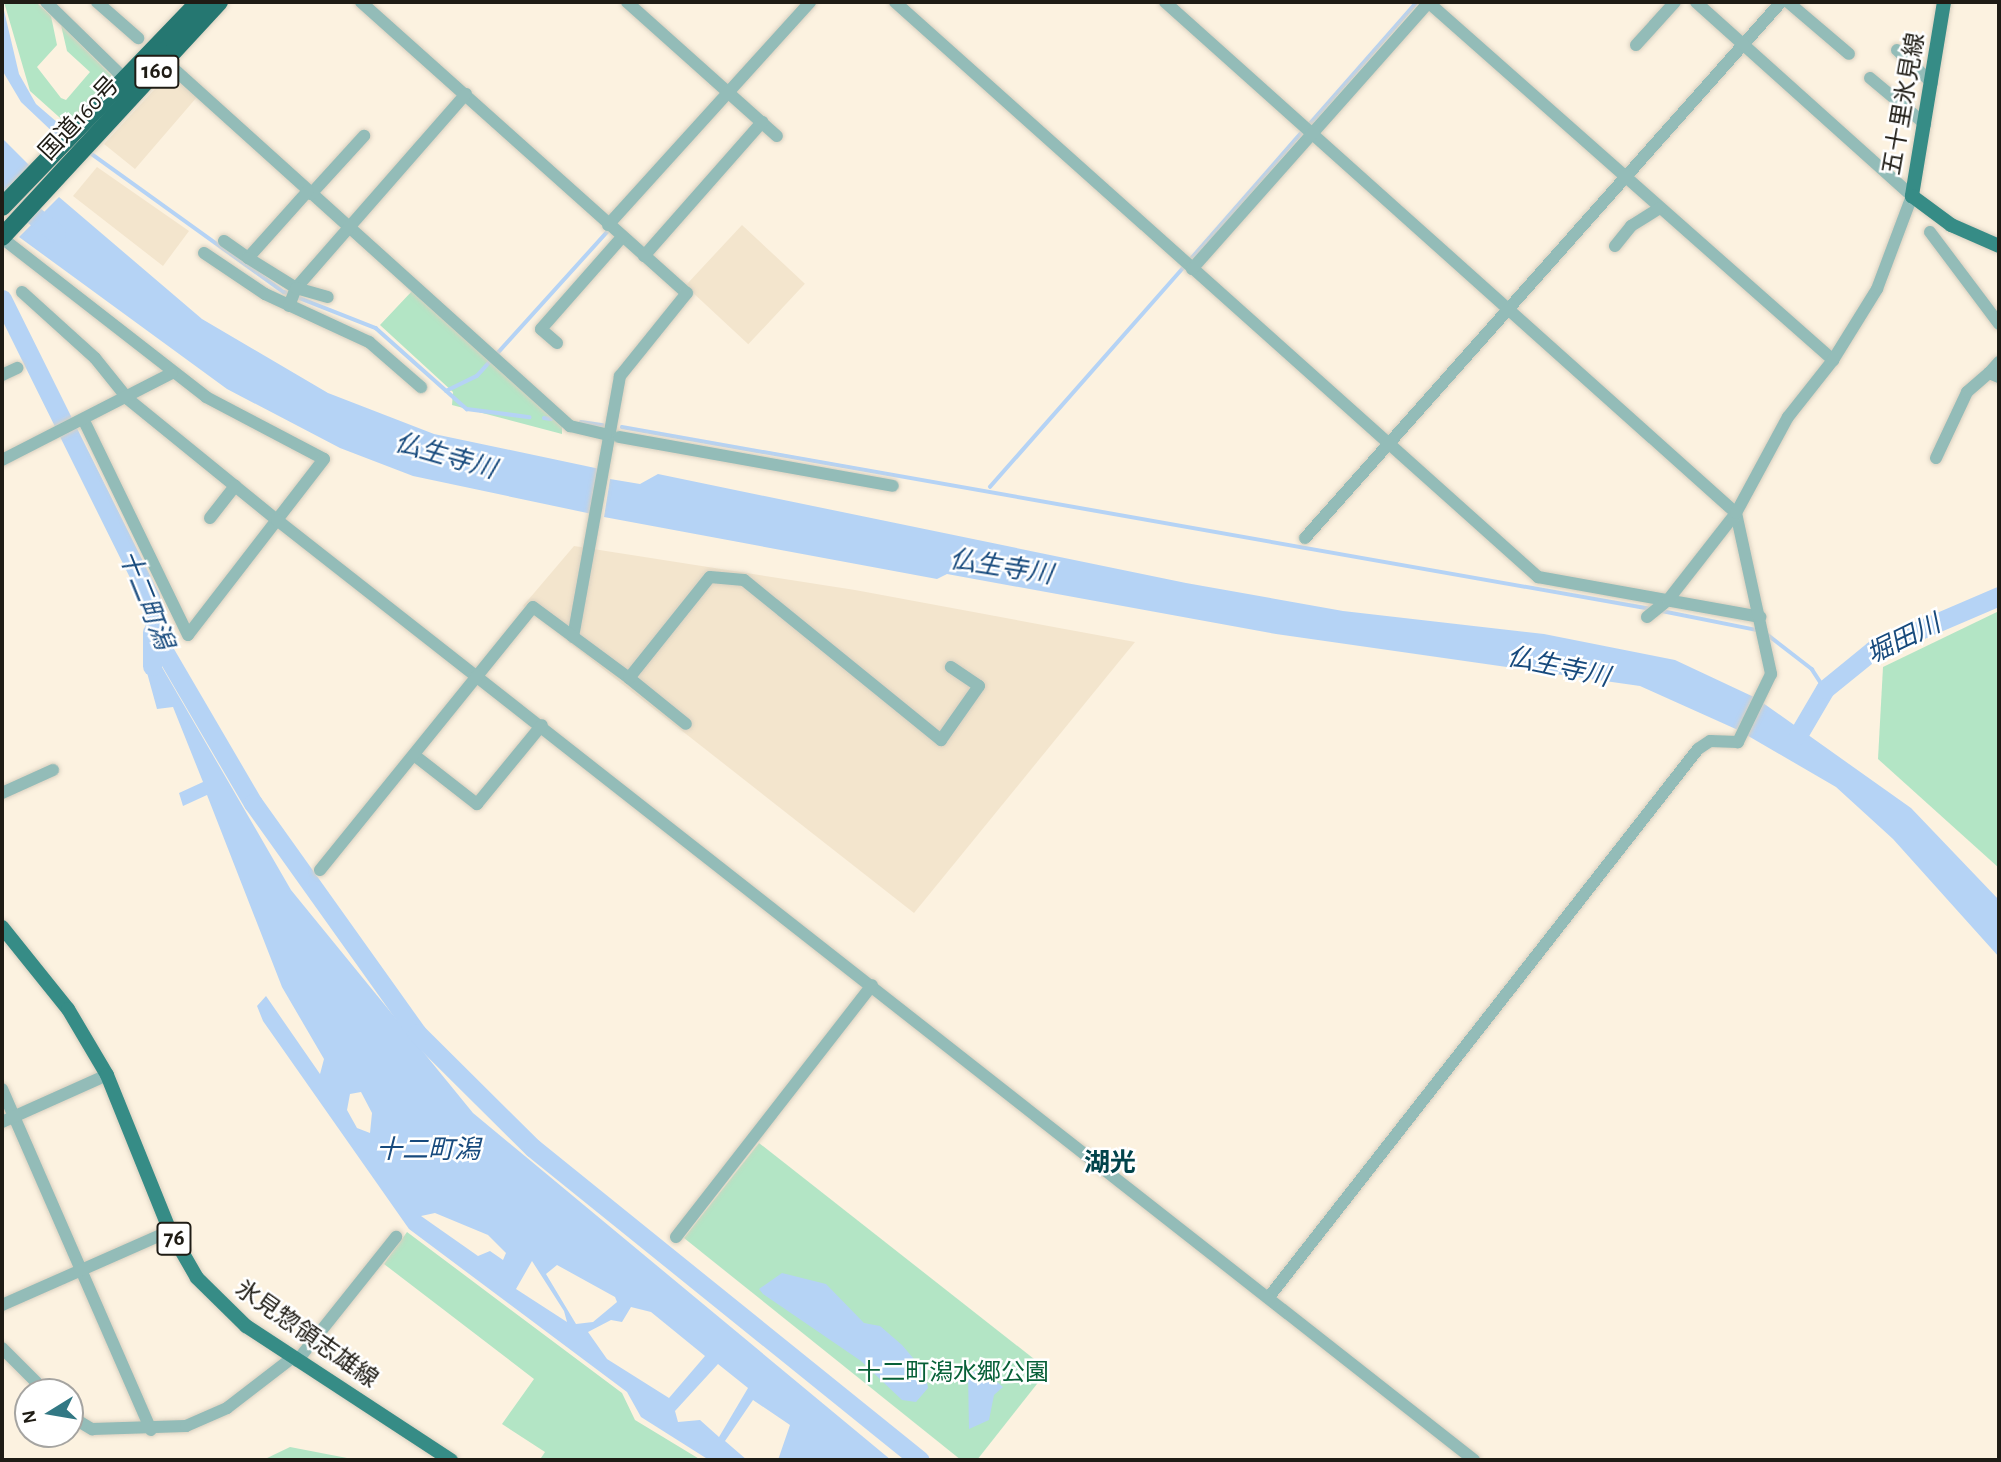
<!DOCTYPE html>
<html>
<head>
<meta charset="utf-8">
<style>
	body { margin:0 }
	#map { position:relative; width:2001px; height:1462px; overflow:hidden; background:#fcf2e0; font-family:"Alegreya Sans","Noto Sans JP",sans-serif }
	div>[style] { position:absolute }
	[style*='--x'] { left:calc(var(--x)*1px); top:calc(var(--y)*1px); width:calc(var(--w)*1px); rotate:calc(var(--a)*1deg) }
	.built>* { inset:0; background:#f3e5cd; transform-origin:0 0 }
	.green>* { inset:0; background:#b3e5c5 }
	.water>* { inset:0; background:#b5d3f5 }
	.stream>* { height:3.5px; margin:-1.75px; padding:0 1.75px; transform-origin:1.75px; border-radius:1.75px; background:#b5d3f5 }
	.river>* { height:19px; margin:-9.5px; padding:0 9.5px; transform-origin:9.5px; border-radius:9.5px; background:#b5d3f5 }
	.roads { filter:drop-shadow(0 0 2px #d9d0c0) drop-shadow(0 0 2px #d9d0c0) }
	.minor>* { height:12px; margin:-6px; padding:0 6px; transform-origin:6px; border-radius:6px; background:#93bcb8 }
	.major>* { height:14px; margin:-7px; padding:0 7px; transform-origin:7px; border-radius:7px; background:#368c86 }
	.highway>* { height:18px; margin:-9px; padding:0 9px; transform-origin:9px; border-radius:9px; background:#257771 }
	span { translate:-50% -50%; white-space:nowrap; text-align:center; line-height:1.15; -webkit-text-stroke:5px #fff; paint-order:stroke }
	.shield-label span { padding:2px 5px; background:#fff; border:2px solid; border-radius:5px; -webkit-text-stroke-width:0 }
	.shield-label { font-size:23px; color:#1f1c15; font-weight:700 }
	.street-label { font-size:24px; color:#1f1c15 }
	.park-label { font-size:24px; color:#076038 }
	.water-label { font-size:26px; color:#174a7d; font-style:italic }
	.neighbourhood-label { font-size:26px; color:#01434b; font-weight:700 }
	.frame { position:absolute; inset:0; border:4px solid #1f1c15; pointer-events:none }
	.north { position:absolute; left:14px; top:1378px; width:70px; height:70px; box-sizing:border-box; background:#fff; border:2px solid #a5a4a1; border-radius:50%; rotate:259deg; font-size:19px; font-weight:700; line-height:28px; text-align:center; color:#1f1c15 }
	.north::after { content:''; display:block; margin:auto; width:24px; height:32px; background:#327884; clip-path:polygon(50% 0,100% 100%,50% 72%,0 100%) }
</style>
</head>
<body>
<div id="map">
	<div class="built">
		<i style="clip-path:polygon(165px 78px,171px 85px,178px 78px,197px 97px,135px 169px,104px 144px)"></i>
		<i style="clip-path:polygon(97px 167px,189px 231px,163px 266px,73px 196px)"></i>
		<i style="left:742px;top:225px;width:86px;height:83px;rotate:43deg"></i>
		<i style="clip-path:polygon(574px 546px,855px 590px,1135px 642px,914px 913px,523px 606px)"></i>
	</div>
	<div class="green">
		<i style="clip-path:polygon(4px 2px,36px 2px,51px 16px,57px 45px,37px 67px,61px 98px,66px 100px,90px 72px,67px 51px,61px 25px,112px 76px,68px 125px,30px 91px)"></i>
		<i style="clip-path:polygon(413px 290px,562px 423px,562px 434px,452px 405px,453px 392px,380px 325px)"></i>
		<i style="clip-path:polygon(1999px 611px,1999px 868px,1878px 759px,1883px 667px)"></i>
		<i style="clip-path:polygon(759px 1143px,1048px 1370px,977px 1460px,961px 1460px,684px 1238px)"></i>
		<i style="clip-path:polygon(407px 1232px,622px 1393px,635px 1420px,701px 1460px,541px 1458px,545px 1452px,502px 1424px,534px 1379px,384px 1264px)"></i>
		<i style="clip-path:polygon(290px 1447px,347px 1458px,351px 1460px,263px 1460px)"></i>
	</div>
	<div class="water">
		<i style="clip-path:polygon(2px 2px,19px 74px,36px 104px,65px 129px,58px 137px,21px 102px,2px 70px)"></i>
		<i style="clip-path:polygon(2px 138px,31px 167px,2px 196px)"></i>
		<i style="clip-path:polygon(59px 197px,202px 319px,328px 393px,434px 434px,600px 469px,592px 514px,413px 476px,340px 448px,227px 389px,19px 237px)"></i>
		<i style="clip-path:polygon(658px 474px,1186px 583px,1343px 611px,1544px 634px,1675px 660px,1756px 698px,1911px 808px,1999px 900px,1999px 957px,1893px 839px,1836px 787px,1738px 730px,1640px 686px,1276px 634px,947px 574px,937px 579px,604px 517px,610px 479px,640px 484px)"></i>
		<i style="clip-path:polygon(evenodd,159px 662px,291px 890px,473px 1113px,891px 1460px,778px 1460px,790px 1425px,753px 1400px,725px 1441px,747px 1460px,709px 1460px,641px 1417px,627px 1392px,409px 1229px,263px 1021px,257px 1006px,266px 996px,320px 1074px,324px 1059px,282px 987px,207px 795px,183px 806px,179px 793px,203px 782px,173px 707px,157px 709px,146px 669px,159px 662px,361px 1092px,372px 1113px,370px 1133px,357px 1128px,347px 1110px,350px 1094px,361px 1092px,159px 662px,435px 1213px,488px 1235px,506px 1253px,503px 1260px,490px 1251px,478px 1256px,421px 1216px,435px 1213px,159px 662px,532px 1261px,564px 1311px,567px 1322px,516px 1289px,532px 1261px,159px 662px,557px 1265px,615px 1297px,617px 1302px,593px 1322px,576px 1324px,546px 1274px,557px 1265px,159px 662px,631px 1307px,651px 1312px,705px 1356px,669px 1398px,607px 1359px,588px 1332px,611px 1320px,622px 1322px,631px 1307px,159px 662px,718px 1364px,748px 1388px,719px 1437px,700px 1420px,678px 1422px,675px 1411px,718px 1364px)"></i>
		<i style="clip-path:polygon(782px 1273px,826px 1284px,864px 1323px,880px 1326px,902px 1345px,925px 1372px,928px 1388px,916px 1402px,902px 1400px,861px 1361px,763px 1294px,759px 1289px)"></i>
		<i style="clip-path:polygon(983px 1370px,1003px 1387px,994px 1395px,989px 1420px,969px 1429px,968px 1373px)"></i>
	</div>
	<div class="stream">
		<i style="--x:1308;--y:126;--w:165;--a:-48.7"></i>
		<i style="--x:89;--y:152;--w:240;--a:35.7"></i>
		<i style="--x:284;--y:292;--w:99;--a:21.4"></i>
		<i style="--x:376;--y:328;--w:122;--a:41.7"></i>
		<i style="--x:467;--y:409;--w:63;--a:7.4"></i>
		<i style="--x:1190;--y:260;--w:171;--a:-48.8"></i>
		<i style="--x:446;--y:391;--w:34;--a:-26"></i>
		<i style="--x:477;--y:376;--w:197;--a:-47.9"></i>
		<i style="--x:544;--y:418;--w:7;--a:8"></i>
		<i style="--x:581;--y:422;--w:22;--a:8"></i>
		<i style="--x:622;--y:427;--w:1045;--a:10.03"></i>
		<i style="--x:990;--y:487;--w:295;--a:-48.6"></i>
		<i style="--x:1662;--y:611;--w:97;--a:11.3"></i>
		<i style="--x:1764;--y:632;--w:61;--a:37.6"></i>
		<i style="--x:1812;--y:669;--w:24;--a:57"></i>
	</div>
	<div class="river">
		<i style="--x:2;--y:190;--w:69;--a:38.5"></i>
		<i style="--x:2;--y:299;--w:333;--a:63.6"></i>
		<i style="--x:150;--y:597;--w:43;--a:80.5"></i>
		<i style="--x:157;--y:639;--w:190;--a:59.7"></i>
		<i style="--x:253;--y:803;--w:282;--a:54.5"></i>
		<i style="--x:417;--y:1033;--w:163;--a:44.8"></i>
		<i style="--x:533;--y:1148;--w:497;--a:38.9"></i>
		<i style="--x:152;--y:666;--w:34;--a:-90"></i>
		<i style="--x:1798;--y:735;--w:53;--a:-59.6"></i>
		<i style="--x:1825;--y:689;--w:62;--a:-39.1"></i>
		<i style="--x:1873;--y:650;--w:137;--a:-23.2"></i>
	</div>
	<div class="roads">
		<div class="minor">
			<i style="--x:46;--y:2;--w:113;--a:44.3"></i>
			<i style="--x:97;--y:2;--w:55;--a:41.3"></i>
			<i style="--x:361;--y:2;--w:437;--a:41.8"></i>
			<i style="--x:687;--y:293;--w:107;--a:128.9"></i>
			<i style="--x:620;--y:376;--w:265;--a:100.2"></i>
			<i style="--x:627;--y:2;--w:201;--a:41.8"></i>
			<i style="--x:895;--y:2;--w:863;--a:41.8"></i>
			<i style="--x:1538;--y:577;--w:226;--a:10.2"></i>
			<i style="--x:1165;--y:2;--w:766;--a:41.83"></i>
			<i style="--x:1736;--y:513;--w:165;--a:77.7"></i>
			<i style="--x:1771;--y:674;--w:76;--a:115.9"></i>
			<i style="--x:1738;--y:742;--w:28;--a:-178"></i>
			<i style="--x:1710;--y:741;--w:14;--a:146"></i>
			<i style="--x:1698;--y:749;--w:696;--a:128.06"></i>
			<i style="--x:1428;--y:2;--w:541;--a:41.48"></i>
			<i style="--x:1788;--y:2;--w:80;--a:40.4"></i>
			<i style="--x:1636;--y:45;--w:58;--a:-47.8"></i>
			<i style="--x:1897;--y:50;--w:48;--a:43.3"></i>
			<i style="--x:175;--y:70;--w:532;--a:42.03"></i>
			<i style="--x:570;--y:426;--w:37;--a:13"></i>
			<i style="--x:1870;--y:78;--w:72;--a:39.9"></i>
			<i style="--x:311;--y:194;--w:79;--a:-47.6"></i>
			<i style="--x:608;--y:225;--w:301;--a:-47.8"></i>
			<i style="--x:1930;--y:232;--w:115;--a:53.1"></i>
			<i style="--x:2;--y:238;--w:259;--a:37.9"></i>
			<i style="--x:206;--y:397;--w:133;--a:27.7"></i>
			<i style="--x:324;--y:459;--w:222;--a:127.7"></i>
			<i style="--x:188;--y:635;--w:238;--a:-115.9"></i>
			<i style="--x:224;--y:241;--w:29;--a:35"></i>
			<i style="--x:248;--y:258;--w:90;--a:-48.2"></i>
			<i style="--x:1615;--y:246;--w:26;--a:-51"></i>
			<i style="--x:1631;--y:226;--w:34;--a:-32"></i>
			<i style="--x:204;--y:253;--w:73;--a:33.9"></i>
			<i style="--x:265;--y:294;--w:115;--a:24.8"></i>
			<i style="--x:369;--y:342;--w:69;--a:40.9"></i>
			<i style="--x:644;--y:256;--w:179;--a:-48.6"></i>
			<i style="--x:248;--y:258;--w:57;--a:32"></i>
			<i style="--x:296;--y:288;--w:258;--a:-48.8"></i>
			<i style="--x:1192;--y:269;--w:357;--a:-48.4"></i>
			<i style="--x:22;--y:292;--w:98;--a:42.1"></i>
			<i style="--x:95;--y:358;--w:53;--a:51.2"></i>
			<i style="--x:128;--y:399;--w:192;--a:39.1"></i>
			<i style="--x:277;--y:520;--w:1522;--a:38.14"></i>
			<i style="--x:289;--y:306;--w:19;--a:-69"></i>
			<i style="--x:296;--y:288;--w:33;--a:16"></i>
			<i style="--x:557;--y:343;--w:21;--a:-139"></i>
			<i style="--x:541;--y:329;--w:123;--a:-48.6"></i>
			<i style="--x:1999;--y:362;--w:15;--a:132"></i>
			<i style="--x:1989;--y:373;--w:11;--a:22"></i>
			<i style="--x:2;--y:375;--w:17;--a:-25"></i>
			<i style="--x:619;--y:437;--w:278;--a:10.1"></i>
			<i style="--x:1936;--y:458;--w:73;--a:-64.8"></i>
			<i style="--x:1967;--y:392;--w:29;--a:-41"></i>
			<i style="--x:2;--y:460;--w:191;--a:-27.1"></i>
			<i style="--x:210;--y:518;--w:41;--a:-52"></i>
			<i style="--x:1305;--y:538;--w:717;--a:-48.39"></i>
			<i style="--x:1647;--y:617;--w:27;--a:-39"></i>
			<i style="--x:1668;--y:600;--w:110;--a:-52"></i>
			<i style="--x:1736;--y:513;--w:109;--a:-61.6"></i>
			<i style="--x:1788;--y:417;--w:73;--a:-51.7"></i>
			<i style="--x:1833;--y:360;--w:84;--a:-58.2"></i>
			<i style="--x:1877;--y:289;--w:99;--a:-69.4"></i>
			<i style="--x:1912;--y:196;--w:290;--a:-138.1"></i>
			<i style="--x:629;--y:678;--w:73;--a:38.9"></i>
			<i style="--x:414;--y:755;--w:80;--a:37.9"></i>
			<i style="--x:477;--y:804;--w:102;--a:-50.6"></i>
			<i style="--x:2;--y:793;--w:56;--a:-24.3"></i>
			<i style="--x:320;--y:870;--w:338;--a:-51"></i>
			<i style="--x:533;--y:607;--w:119;--a:36.5"></i>
			<i style="--x:629;--y:678;--w:129;--a:-51.3"></i>
			<i style="--x:710;--y:577;--w:34;--a:5"></i>
			<i style="--x:744;--y:580;--w:254;--a:39.1"></i>
			<i style="--x:941;--y:740;--w:66;--a:-54.9"></i>
			<i style="--x:979;--y:686;--w:34;--a:-146"></i>
			<i style="--x:2;--y:1089;--w:372;--a:66.4"></i>
			<i style="--x:2;--y:1122;--w:115;--a:-24.1"></i>
			<i style="--x:676;--y:1237;--w:319;--a:-52.1"></i>
			<i style="--x:2;--y:1305;--w:184;--a:-23.8"></i>
			<i style="--x:2;--y:1348;--w:62;--a:45"></i>
			<i style="--x:297;--y:1361;--w:159;--a:-51.4"></i>
			<i style="--x:70;--y:1416;--w:26;--a:31"></i>
			<i style="--x:92;--y:1429;--w:94;--a:-1.8"></i>
			<i style="--x:186;--y:1426;--w:45;--a:-23.7"></i>
			<i style="--x:227;--y:1408;--w:82;--a:-37.6"></i>
		</div>
		<div class="major">
			<i style="--x:1944;--y:2;--w:197;--a:99.4"></i>
			<i style="--x:1912;--y:196;--w:49;--a:36.6"></i>
			<i style="--x:1951;--y:225;--w:52;--a:23.6"></i>
			<i style="--x:2;--y:927;--w:105;--a:51.2"></i>
			<i style="--x:68;--y:1009;--w:77;--a:59.4"></i>
			<i style="--x:107;--y:1075;--w:168;--a:68"></i>
			<i style="--x:170;--y:1231;--w:54;--a:60.1"></i>
			<i style="--x:197;--y:1278;--w:69;--a:44.4"></i>
			<i style="--x:246;--y:1326;--w:245;--a:33.2"></i>
		</div>
		<div class="highway">
			<i style="--x:2;--y:207;--w:284;--a:-46.1"></i>
			<i style="--x:2;--y:237;--w:320;--a:-47.3"></i>
		</div>
	</div>
	<div class="shield-label">
		<span style="left:157px;top:72px">160</span>
		<span style="left:174px;top:1239px">76</span>
	</div>
	<div class="street-label">
		<span style="left:1905px;top:104px;rotate:-80deg">五十里氷見線</span>
		<span style="left:80px;top:119px;rotate:-47deg">国道160号</span>
		<span style="left:306px;top:1335px;rotate:35deg">氷見惣領志雄線</span>
	</div>
	<div class="park-label">
		<span style="left:953px;top:1374px">十二町潟水郷公園</span>
	</div>
	<div class="water-label">
		<span style="left:445px;top:457px;rotate:16deg">仏生寺川</span>
		<span style="left:1001px;top:568px;rotate:9deg">仏生寺川</span>
		<span style="left:145px;top:600px;rotate:68deg">十二町潟</span>
		<span style="left:1904px;top:640px;rotate:-26deg">堀田川</span>
		<span style="left:1558px;top:668px;rotate:12deg">仏生寺川</span>
		<span style="left:428px;top:1151px">十二町潟</span>
	</div>
	<div class="neighbourhood-label">
		<span style="left:1110px;top:1164px">湖光</span>
	</div>
	<div class="frame"></div>
	<div class="north">N</div>
</div>
</body>
</html>
